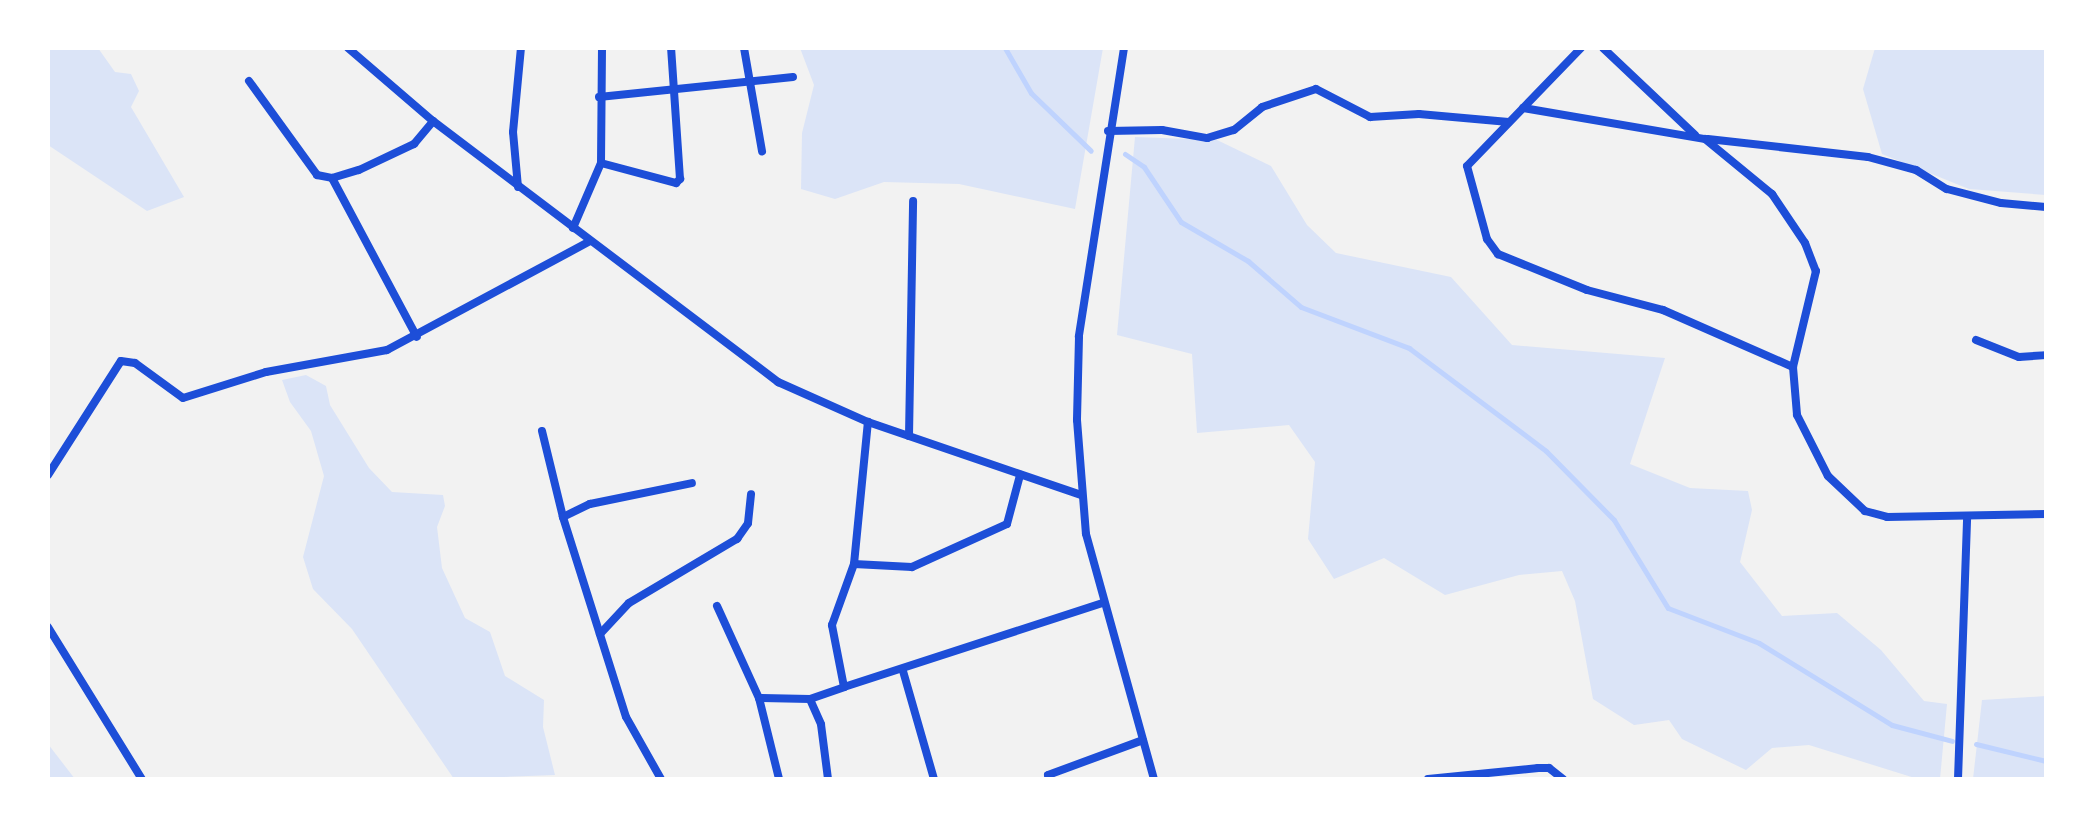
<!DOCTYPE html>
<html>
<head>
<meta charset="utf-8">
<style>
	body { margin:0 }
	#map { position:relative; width:2094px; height:827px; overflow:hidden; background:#f2f2f2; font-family:Inter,sans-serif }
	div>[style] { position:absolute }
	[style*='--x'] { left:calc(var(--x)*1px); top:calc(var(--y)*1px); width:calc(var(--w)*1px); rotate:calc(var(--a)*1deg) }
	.green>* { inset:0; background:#dbe4f7 }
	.stream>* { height:5px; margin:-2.5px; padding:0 2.5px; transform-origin:2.5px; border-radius:2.5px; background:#bfd3fe }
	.minor>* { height:8px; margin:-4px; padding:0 4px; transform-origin:4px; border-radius:4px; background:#1d4ed8 }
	span { translate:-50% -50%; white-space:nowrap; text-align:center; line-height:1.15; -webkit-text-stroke:8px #fff; paint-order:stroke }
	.frame { position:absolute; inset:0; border:50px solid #fff; pointer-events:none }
</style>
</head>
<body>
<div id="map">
	<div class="green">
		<i style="clip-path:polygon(48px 48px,98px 48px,115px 72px,131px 74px,139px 91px,131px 107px,184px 197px,147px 211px,48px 145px)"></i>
		<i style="clip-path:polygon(800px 48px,1103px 48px,1075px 209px,959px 184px,884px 182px,835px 199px,801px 189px,802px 133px,814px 85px)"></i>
		<i style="clip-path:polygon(1875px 48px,2046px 48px,2046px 195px,1969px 189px,1882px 154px,1863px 89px)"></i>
		<i style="clip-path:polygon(1135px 137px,1217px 140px,1271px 166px,1307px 225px,1336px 253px,1451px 277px,1512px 345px,1665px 358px,1630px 464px,1690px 488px,1748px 491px,1752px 510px,1740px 562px,1782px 616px,1837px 613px,1881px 650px,1924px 701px,1947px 704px,1940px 779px,1918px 779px,1809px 745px,1772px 748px,1746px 770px,1682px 739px,1669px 720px,1634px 725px,1593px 699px,1575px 601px,1562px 571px,1519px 575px,1445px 595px,1384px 558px,1334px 579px,1308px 539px,1315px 462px,1289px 425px,1197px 433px,1192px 354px,1117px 335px)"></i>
		<i style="clip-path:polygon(306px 375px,326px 386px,330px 405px,369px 468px,392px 492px,443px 495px,445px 506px,437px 527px,442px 568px,465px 618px,490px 632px,505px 676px,544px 700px,543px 727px,555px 775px,454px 779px,352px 629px,313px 589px,303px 557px,324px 476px,311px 431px,290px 402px,282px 380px)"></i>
		<i style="clip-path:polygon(2046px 696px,2046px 779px,1973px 779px,1982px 700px)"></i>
		<i style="clip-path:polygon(48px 744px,75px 779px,48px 779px)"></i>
	</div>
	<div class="stream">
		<i style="--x:1005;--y:48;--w:52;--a:60"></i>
		<i style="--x:1031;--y:93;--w:83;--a:44"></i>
		<i style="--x:1125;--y:154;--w:23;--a:34"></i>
		<i style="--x:1144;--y:167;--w:66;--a:56.1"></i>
		<i style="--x:1181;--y:222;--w:78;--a:30.2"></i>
		<i style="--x:1248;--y:261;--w:70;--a:41"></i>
		<i style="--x:1301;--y:307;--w:116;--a:20.8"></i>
		<i style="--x:1409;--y:348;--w:171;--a:36.9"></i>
		<i style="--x:1546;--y:451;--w:97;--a:45.4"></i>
		<i style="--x:1614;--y:520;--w:103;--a:58.5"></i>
		<i style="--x:1668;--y:608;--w:97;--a:21"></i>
		<i style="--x:1759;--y:643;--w:156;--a:31.7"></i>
		<i style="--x:1892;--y:725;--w:62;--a:14.9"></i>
		<i style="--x:1976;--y:744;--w:72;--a:13.7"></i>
	</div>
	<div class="minor">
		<i style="--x:348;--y:48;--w:112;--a:40.7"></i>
		<i style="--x:433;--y:121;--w:433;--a:37.1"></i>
		<i style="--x:778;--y:382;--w:98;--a:24"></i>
		<i style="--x:868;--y:422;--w:225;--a:18.9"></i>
		<i style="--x:744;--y:48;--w:105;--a:80.1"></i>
		<i style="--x:1124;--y:48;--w:292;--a:98.9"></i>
		<i style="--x:1079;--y:337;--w:83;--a:91.4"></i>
		<i style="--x:1077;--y:420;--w:114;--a:85.5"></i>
		<i style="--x:1086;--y:534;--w:254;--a:74.5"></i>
		<i style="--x:1581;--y:48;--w:164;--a:134"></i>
		<i style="--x:1467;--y:166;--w:76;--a:74.7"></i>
		<i style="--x:1487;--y:239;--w:19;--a:54"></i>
		<i style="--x:1498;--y:254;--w:96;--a:22"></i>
		<i style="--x:1587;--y:290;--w:79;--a:14.7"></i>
		<i style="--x:1663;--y:310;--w:142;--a:23.7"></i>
		<i style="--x:1603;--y:48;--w:127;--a:43.4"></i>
		<i style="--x:249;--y:81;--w:116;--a:54.1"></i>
		<i style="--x:317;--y:175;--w:15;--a:11"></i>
		<i style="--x:332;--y:178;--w:28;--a:-17"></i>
		<i style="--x:359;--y:170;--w:61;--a:-25.3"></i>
		<i style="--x:414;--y:144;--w:30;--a:-50"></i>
		<i style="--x:599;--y:97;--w:195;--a:-5.9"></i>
		<i style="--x:1523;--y:108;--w:185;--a:9.7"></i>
		<i style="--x:1705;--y:139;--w:87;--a:39.4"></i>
		<i style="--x:1772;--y:194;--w:59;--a:56"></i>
		<i style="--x:1805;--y:243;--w:30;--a:69"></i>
		<i style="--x:1816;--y:271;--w:99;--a:103.5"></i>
		<i style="--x:1793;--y:367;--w:48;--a:85.2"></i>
		<i style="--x:1797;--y:415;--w:68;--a:63.1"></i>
		<i style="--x:1828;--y:476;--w:51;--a:43.4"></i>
		<i style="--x:1865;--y:511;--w:23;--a:15"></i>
		<i style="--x:1887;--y:517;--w:159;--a:-1.1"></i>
		<i style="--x:1108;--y:131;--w:54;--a:-1.1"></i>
		<i style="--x:1162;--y:130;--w:46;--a:10.1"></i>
		<i style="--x:1207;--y:138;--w:28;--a:-17"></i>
		<i style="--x:1234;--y:130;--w:36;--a:-39"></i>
		<i style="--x:1262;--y:107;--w:57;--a:-18.4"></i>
		<i style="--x:1316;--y:89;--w:61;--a:27.4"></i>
		<i style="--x:1370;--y:117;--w:49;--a:-3.5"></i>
		<i style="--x:1419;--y:114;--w:90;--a:5.1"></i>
		<i style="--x:1708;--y:139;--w:161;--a:6.4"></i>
		<i style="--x:1868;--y:157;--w:50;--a:15.2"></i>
		<i style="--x:1916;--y:170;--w:36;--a:32"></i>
		<i style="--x:1947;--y:189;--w:56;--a:14.5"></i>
		<i style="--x:2001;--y:203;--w:45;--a:5.1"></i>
		<i style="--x:601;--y:163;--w:78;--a:14.9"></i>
		<i style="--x:676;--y:183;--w:6;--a:-45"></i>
		<i style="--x:680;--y:179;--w:131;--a:-93.9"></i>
		<i style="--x:332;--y:178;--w:180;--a:61.9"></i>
		<i style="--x:518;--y:187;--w:55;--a:-95.2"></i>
		<i style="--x:513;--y:132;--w:84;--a:-84.6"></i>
		<i style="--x:573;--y:228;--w:71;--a:-66.7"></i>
		<i style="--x:601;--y:163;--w:115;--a:-89.5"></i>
		<i style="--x:1976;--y:340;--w:46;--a:21.6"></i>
		<i style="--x:2019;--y:357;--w:27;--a:-4"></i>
		<i style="--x:542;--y:431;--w:89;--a:76.3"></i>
		<i style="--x:909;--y:436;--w:235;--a:-89"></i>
		<i style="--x:48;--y:475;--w:135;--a:-57.4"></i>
		<i style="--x:121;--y:361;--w:14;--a:8"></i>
		<i style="--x:135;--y:363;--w:59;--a:36.1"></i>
		<i style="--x:183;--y:398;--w:87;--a:-17.4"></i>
		<i style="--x:266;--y:372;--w:123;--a:-10.3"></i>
		<i style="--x:387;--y:350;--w:230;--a:-28.2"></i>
		<i style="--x:854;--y:564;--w:58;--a:3"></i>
		<i style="--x:912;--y:567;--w:104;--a:-24.4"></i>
		<i style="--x:1007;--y:524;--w:51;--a:-75.1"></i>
		<i style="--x:717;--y:606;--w:101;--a:65.5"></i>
		<i style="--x:759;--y:698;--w:83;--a:76.1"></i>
		<i style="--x:48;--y:627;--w:179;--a:58.3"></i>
		<i style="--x:600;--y:634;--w:42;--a:-46.9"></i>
		<i style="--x:629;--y:603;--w:126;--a:-30.7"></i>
		<i style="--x:737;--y:539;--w:19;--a:-55"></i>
		<i style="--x:748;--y:523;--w:29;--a:-84"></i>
		<i style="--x:903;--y:671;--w:112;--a:74"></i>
		<i style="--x:844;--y:687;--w:271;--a:-18"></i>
		<i style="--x:759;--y:698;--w:51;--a:1.1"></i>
		<i style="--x:661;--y:779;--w:71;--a:-119.4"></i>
		<i style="--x:626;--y:717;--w:210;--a:-107.5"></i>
		<i style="--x:563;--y:517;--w:30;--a:-26"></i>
		<i style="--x:590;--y:504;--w:104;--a:-11.6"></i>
		<i style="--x:828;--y:779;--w:55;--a:-97.3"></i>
		<i style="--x:821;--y:724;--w:27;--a:-114"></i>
		<i style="--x:810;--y:699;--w:36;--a:-19"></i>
		<i style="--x:844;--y:687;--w:63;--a:-101"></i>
		<i style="--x:832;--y:625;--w:65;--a:-70.2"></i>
		<i style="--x:854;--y:564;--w:143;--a:-84.4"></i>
		<i style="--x:1049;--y:779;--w:4;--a:-104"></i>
		<i style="--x:1048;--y:775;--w:101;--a:-20.2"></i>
		<i style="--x:1428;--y:779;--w:111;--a:-5.7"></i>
		<i style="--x:1538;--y:768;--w:11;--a:0"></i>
		<i style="--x:1549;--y:768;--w:18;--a:38"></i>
		<i style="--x:1958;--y:779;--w:262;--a:-88"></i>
	</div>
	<div class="frame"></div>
</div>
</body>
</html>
